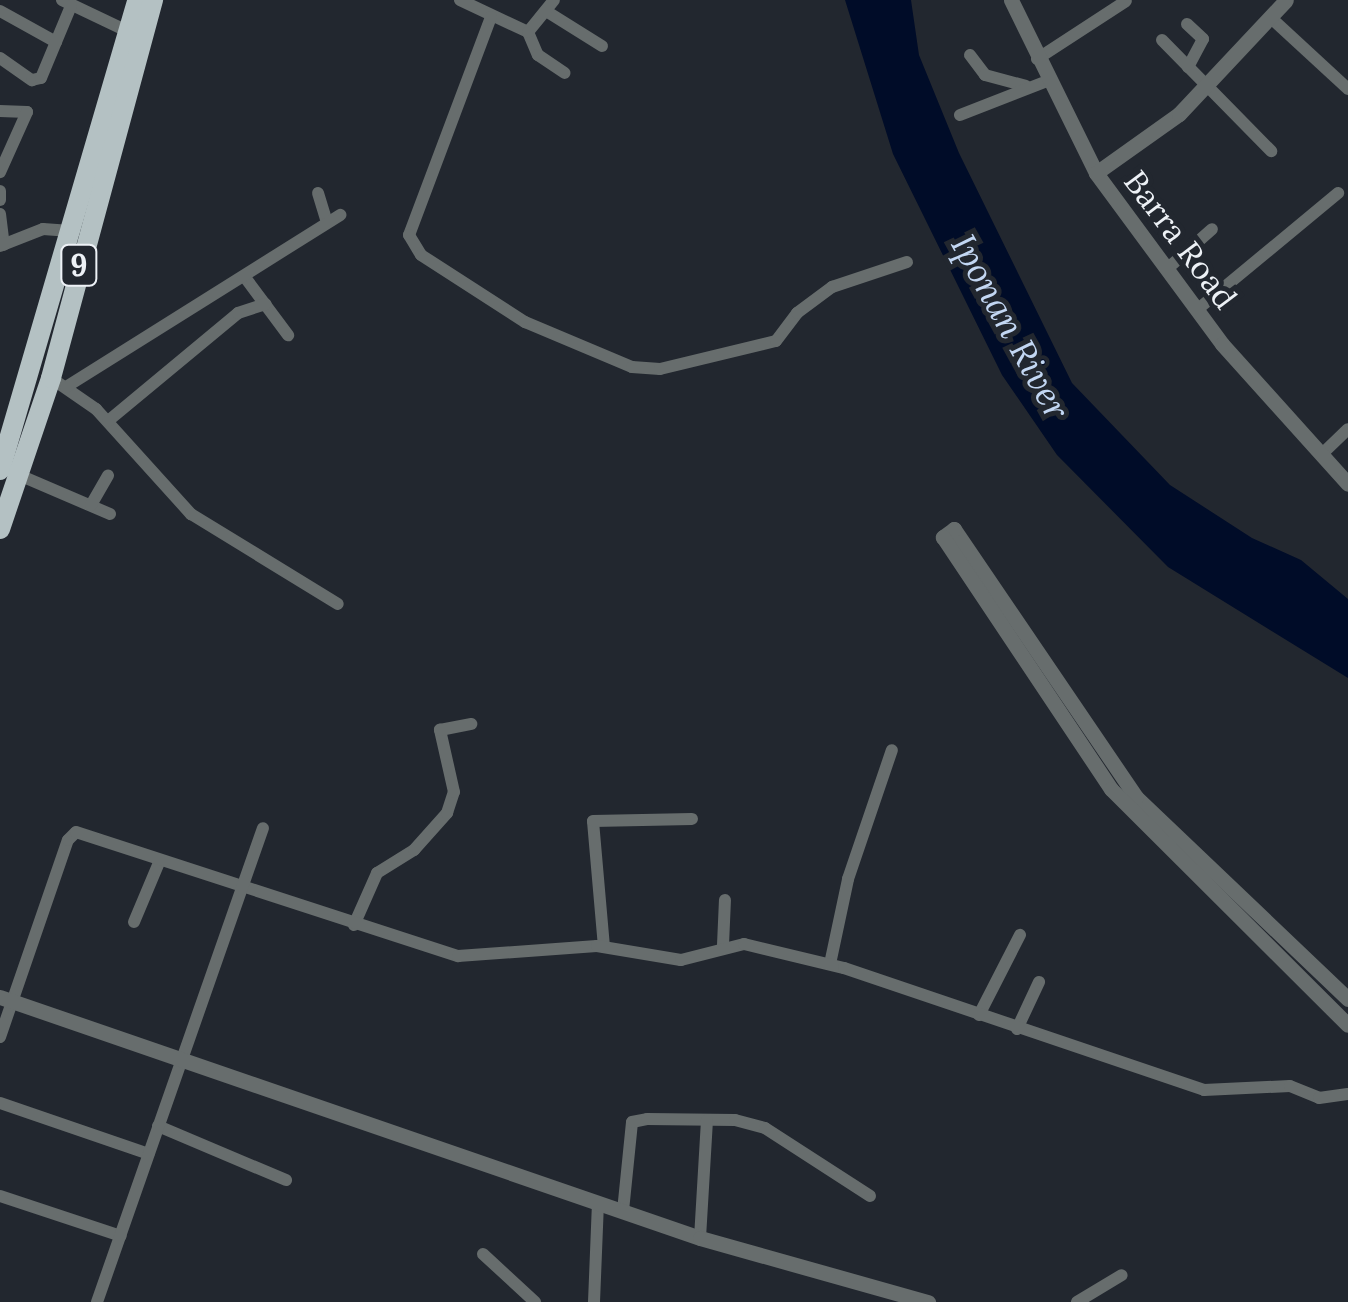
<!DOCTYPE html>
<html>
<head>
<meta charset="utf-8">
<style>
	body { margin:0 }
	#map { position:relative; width:1348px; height:1302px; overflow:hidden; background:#22272f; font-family:Lora,serif }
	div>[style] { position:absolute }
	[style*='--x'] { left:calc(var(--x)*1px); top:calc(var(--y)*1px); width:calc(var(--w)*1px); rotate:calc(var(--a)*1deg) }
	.water>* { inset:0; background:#000c28 }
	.minor>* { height:12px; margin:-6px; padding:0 6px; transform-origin:6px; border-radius:6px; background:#676d6d }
	.tertiary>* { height:15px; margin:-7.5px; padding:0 7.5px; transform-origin:7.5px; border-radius:7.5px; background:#676d6d }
	.trunk>* { height:20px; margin:-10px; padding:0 10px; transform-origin:10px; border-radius:10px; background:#b4c1c3 }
	span { translate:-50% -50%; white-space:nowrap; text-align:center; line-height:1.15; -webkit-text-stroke:10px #22272f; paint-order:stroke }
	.shield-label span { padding:2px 8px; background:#22272f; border:2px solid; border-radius:8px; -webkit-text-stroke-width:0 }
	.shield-label { font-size:30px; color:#edf1f6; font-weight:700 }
	.street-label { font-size:32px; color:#edf1f6 }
	.water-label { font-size:35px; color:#c3d7f3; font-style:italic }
</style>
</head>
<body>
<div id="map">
	<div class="water">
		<i style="clip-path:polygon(845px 0,911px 0,919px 55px,959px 153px,1072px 383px,1170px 485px,1252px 538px,1301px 560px,1348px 599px,1348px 678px,1168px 567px,1057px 455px,1002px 375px,893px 154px)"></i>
	</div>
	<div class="minor">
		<i style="--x:62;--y:0;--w:72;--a:25.5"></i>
		<i style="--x:460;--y:0;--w:75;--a:25.2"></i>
		<i style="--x:0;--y:11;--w:64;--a:29"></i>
		<i style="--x:546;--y:11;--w:66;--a:32"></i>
		<i style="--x:491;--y:17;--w:233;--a:110.6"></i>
		<i style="--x:409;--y:235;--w:23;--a:59"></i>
		<i style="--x:421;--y:255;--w:124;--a:32.8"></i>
		<i style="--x:525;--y:322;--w:116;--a:22.8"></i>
		<i style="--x:632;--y:367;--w:28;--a:4"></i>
		<i style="--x:660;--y:369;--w:119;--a:-13.6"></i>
		<i style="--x:776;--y:341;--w:35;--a:-53"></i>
		<i style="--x:797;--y:313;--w:44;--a:-36.6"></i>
		<i style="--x:832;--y:287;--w:79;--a:-18.4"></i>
		<i style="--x:1270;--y:17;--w:106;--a:42.7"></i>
		<i style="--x:1187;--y:24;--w:22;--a:43"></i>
		<i style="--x:1203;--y:39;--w:32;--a:118"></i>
		<i style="--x:528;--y:32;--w:25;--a:67"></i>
		<i style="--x:538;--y:55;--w:32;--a:34"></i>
		<i style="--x:528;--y:32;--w:41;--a:-50.9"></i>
		<i style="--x:1162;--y:40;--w:156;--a:45.5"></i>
		<i style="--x:970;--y:55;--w:25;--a:53"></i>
		<i style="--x:985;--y:75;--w:42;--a:15"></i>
		<i style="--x:0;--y:58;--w:39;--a:35"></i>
		<i style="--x:32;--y:80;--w:9;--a:-13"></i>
		<i style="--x:41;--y:78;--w:78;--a:-67.4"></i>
		<i style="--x:1037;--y:59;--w:106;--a:-33.1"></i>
		<i style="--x:0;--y:111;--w:27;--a:2"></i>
		<i style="--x:27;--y:112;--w:66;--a:114.2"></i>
		<i style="--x:960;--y:115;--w:93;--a:-21.3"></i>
		<i style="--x:0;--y:191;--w:9;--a:90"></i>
		<i style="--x:318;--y:193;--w:30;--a:73"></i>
		<i style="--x:0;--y:214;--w:31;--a:83"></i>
		<i style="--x:0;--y:246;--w:46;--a:-21.6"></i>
		<i style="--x:43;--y:229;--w:31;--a:4"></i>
		<i style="--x:1167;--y:269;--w:60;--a:-41.6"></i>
		<i style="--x:244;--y:276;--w:74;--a:53.3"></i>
		<i style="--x:1198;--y:309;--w:182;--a:-39.6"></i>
		<i style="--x:51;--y:378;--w:55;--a:34.6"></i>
		<i style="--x:96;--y:409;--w:142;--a:47.9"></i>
		<i style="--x:191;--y:514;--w:172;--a:31.5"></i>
		<i style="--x:66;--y:387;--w:324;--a:-32.1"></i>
		<i style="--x:108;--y:421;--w:169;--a:-39.7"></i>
		<i style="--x:238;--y:313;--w:29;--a:-18"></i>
		<i style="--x:1321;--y:455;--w:37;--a:-44"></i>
		<i style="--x:19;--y:475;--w:99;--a:23.2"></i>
		<i style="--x:91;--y:505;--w:34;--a:-60"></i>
		<i style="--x:134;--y:922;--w:67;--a:-67.2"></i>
		<i style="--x:354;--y:925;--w:57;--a:-66.1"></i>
		<i style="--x:377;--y:873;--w:44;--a:-31.9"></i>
		<i style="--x:414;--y:850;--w:50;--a:-48.3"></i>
		<i style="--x:447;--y:813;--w:22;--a:-72"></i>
		<i style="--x:454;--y:792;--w:64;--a:-102.7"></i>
		<i style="--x:440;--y:730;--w:32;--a:-11"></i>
		<i style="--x:723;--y:945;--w:45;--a:-87.5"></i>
		<i style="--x:604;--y:947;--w:126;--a:-95"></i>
		<i style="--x:593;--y:821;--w:99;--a:-1.2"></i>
		<i style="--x:830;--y:964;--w:87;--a:-78"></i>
		<i style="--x:848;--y:879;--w:136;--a:-71.2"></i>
		<i style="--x:979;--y:1015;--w:90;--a:-62.9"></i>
		<i style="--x:1017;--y:1029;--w:52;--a:-64.9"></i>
		<i style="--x:0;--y:1037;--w:208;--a:-71"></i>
		<i style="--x:68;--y:840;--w:11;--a:-45"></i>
		<i style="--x:76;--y:832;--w:402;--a:18"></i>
		<i style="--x:458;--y:956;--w:139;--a:-4.1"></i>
		<i style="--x:597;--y:946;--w:85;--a:9.5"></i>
		<i style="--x:681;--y:960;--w:65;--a:-14.3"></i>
		<i style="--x:744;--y:944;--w:103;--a:13.5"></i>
		<i style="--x:844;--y:968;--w:380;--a:18.7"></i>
		<i style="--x:1204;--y:1090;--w:86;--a:-2.7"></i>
		<i style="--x:1290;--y:1086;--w:31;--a:22"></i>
		<i style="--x:1319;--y:1098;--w:29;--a:-8"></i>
		<i style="--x:0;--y:1103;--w:157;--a:18.9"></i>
		<i style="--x:158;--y:1126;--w:139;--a:22.9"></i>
		<i style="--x:0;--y:1196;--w:127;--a:18.3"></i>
		<i style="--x:623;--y:1211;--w:89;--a:-84.2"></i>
		<i style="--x:632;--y:1122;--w:15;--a:-11"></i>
		<i style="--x:647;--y:1119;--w:88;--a:0.7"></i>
		<i style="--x:735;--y:1120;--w:31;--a:15"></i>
		<i style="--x:765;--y:1128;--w:125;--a:32.9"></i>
		<i style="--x:700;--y:1238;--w:118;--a:-86.6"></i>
		<i style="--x:483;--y:1254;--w:71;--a:42.7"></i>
		<i style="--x:97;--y:1302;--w:502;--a:-70.7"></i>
		<i style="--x:594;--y:1302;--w:99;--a:-87.7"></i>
		<i style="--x:1077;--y:1302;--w:52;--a:-31"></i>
	</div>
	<div class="tertiary">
		<i style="--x:1011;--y:0;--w:193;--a:63.8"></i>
		<i style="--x:1096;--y:173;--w:212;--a:53.6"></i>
		<i style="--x:1222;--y:344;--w:188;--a:48"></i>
		<i style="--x:1096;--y:173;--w:102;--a:-35.4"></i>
		<i style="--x:1179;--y:114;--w:156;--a:-46.8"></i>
		<i style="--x:0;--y:997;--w:740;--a:19"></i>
		<i style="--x:700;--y:1238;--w:237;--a:15.7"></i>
		<i style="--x:1348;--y:999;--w:293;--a:-136.4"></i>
		<i style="--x:1136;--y:797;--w:324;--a:-124.2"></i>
		<i style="--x:954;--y:529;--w:14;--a:144"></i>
		<i style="--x:943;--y:537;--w:303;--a:56.3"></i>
		<i style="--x:1111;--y:789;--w:334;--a:44.9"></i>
	</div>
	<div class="trunk">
		<i style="--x:0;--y:470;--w:490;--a:-73.7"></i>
		<i style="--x:0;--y:529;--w:159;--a:-71.3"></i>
		<i style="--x:51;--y:378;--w:392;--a:-74.9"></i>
	</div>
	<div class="shield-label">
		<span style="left:79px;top:265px">9</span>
	</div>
	<div class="street-label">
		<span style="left:1180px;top:240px;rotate:53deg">Barra Road</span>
	</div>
	<div class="water-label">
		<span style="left:1010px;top:327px;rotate:61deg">Iponan River</span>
	</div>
</div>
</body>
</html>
